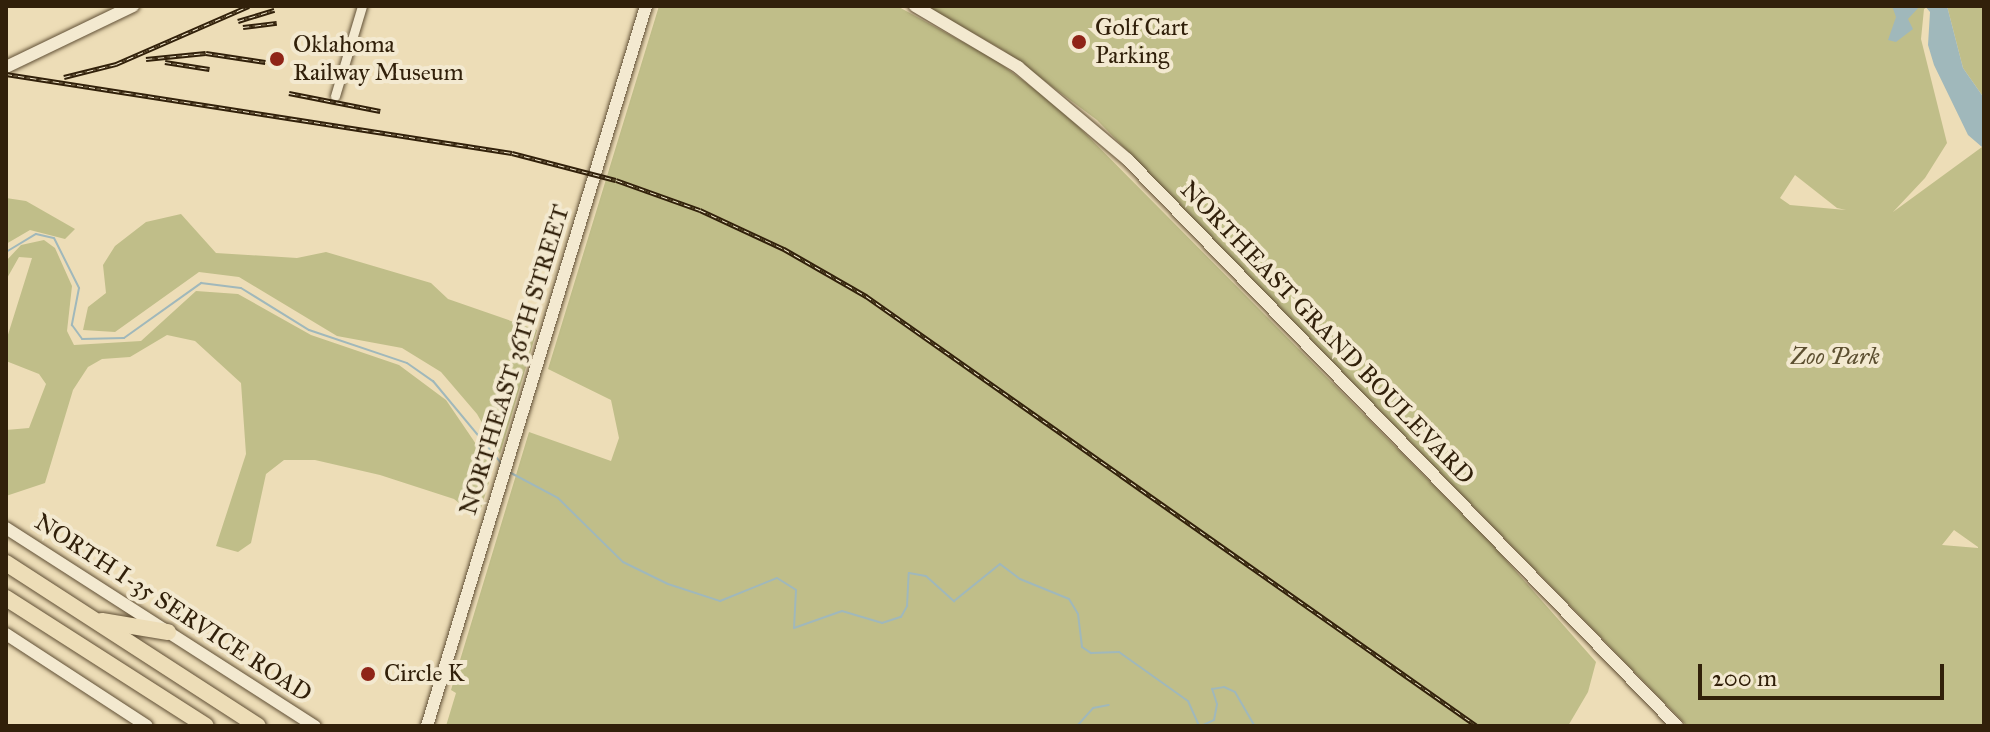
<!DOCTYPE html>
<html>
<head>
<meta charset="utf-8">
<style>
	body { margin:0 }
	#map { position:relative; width:1990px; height:732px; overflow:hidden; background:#edddb7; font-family:"IM FELL Great Primer",serif }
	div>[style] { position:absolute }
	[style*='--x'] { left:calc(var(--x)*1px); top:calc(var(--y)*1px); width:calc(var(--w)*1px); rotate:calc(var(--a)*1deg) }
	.green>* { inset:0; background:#c0be89 }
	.water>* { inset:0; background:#a0b8bb }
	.stream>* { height:2px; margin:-1px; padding:0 1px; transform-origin:1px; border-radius:1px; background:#a0b8bb }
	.roads { filter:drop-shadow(0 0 2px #604f35) drop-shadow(0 0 2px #604f35) }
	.street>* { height:9px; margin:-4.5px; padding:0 4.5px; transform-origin:4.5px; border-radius:4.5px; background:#f3e9d0 }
	.secondary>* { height:12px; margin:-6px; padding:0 6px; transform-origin:6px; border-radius:6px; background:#f3e9d0 }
	.highway>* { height:16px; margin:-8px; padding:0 8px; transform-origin:8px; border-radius:8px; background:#edddb7 }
	.rail>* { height:5px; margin-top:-2.5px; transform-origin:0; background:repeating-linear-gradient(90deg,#f3e9d0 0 6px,#31200a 0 12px); box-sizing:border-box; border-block:2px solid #31200a }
	.dots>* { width:22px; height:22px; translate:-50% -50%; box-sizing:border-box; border:4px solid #f3e9d0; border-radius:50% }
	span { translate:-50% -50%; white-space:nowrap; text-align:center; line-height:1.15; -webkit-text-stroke:8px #f3e9d0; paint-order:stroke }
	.poi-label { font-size:24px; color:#31200a }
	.left { translate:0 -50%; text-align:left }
	.street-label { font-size:24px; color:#31200a }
	.park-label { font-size:24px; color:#5c4f30; font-style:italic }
	.frame { position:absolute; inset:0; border:8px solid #31200a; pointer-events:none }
	.scale { position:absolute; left:1698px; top:664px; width:246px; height:36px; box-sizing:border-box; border:4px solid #31200a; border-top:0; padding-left:10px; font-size:24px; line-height:28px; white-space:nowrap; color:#31200a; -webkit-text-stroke:6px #f3e9d0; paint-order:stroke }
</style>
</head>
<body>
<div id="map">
	<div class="green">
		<i style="clip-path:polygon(659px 6px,897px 6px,994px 59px,1060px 108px,1491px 543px,1596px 662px,1588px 692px,1568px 726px,446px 726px,456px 693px,451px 690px,529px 432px,611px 461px,619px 438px,611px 400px,548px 369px)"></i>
		<i style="clip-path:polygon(evenodd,926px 6px,1929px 6px,1924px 9px,1921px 39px,1947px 143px,1925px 178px,1893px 212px,1982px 147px,1984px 726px,1687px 726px,1097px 120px,1003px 50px,926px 6px,1795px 175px,1837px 208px,1846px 210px,1790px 205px,1780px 198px,1795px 175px,926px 6px,1954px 530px,1978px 547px,1978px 548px,1942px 545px,1954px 530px)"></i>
		<i style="clip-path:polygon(1947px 6px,1984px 6px,1984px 98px,1963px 68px)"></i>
		<i style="clip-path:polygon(6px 198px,26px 201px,75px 229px,65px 239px,30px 230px,6px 244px)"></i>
		<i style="clip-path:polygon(181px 214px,216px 253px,297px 258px,326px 252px,431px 283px,448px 299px,537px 330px,500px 454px,477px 414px,441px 372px,402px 348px,337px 336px,239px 277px,199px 272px,115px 332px,83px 330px,88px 307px,106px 293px,103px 265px,115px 246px,146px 222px)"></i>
		<i style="clip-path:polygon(44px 240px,55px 248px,72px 286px,67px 331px,74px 345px,141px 341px,196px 291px,238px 294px,311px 335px,399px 365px,446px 400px,493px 469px,478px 518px,454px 499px,380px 475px,315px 460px,284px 460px,266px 474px,251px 543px,238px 552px,216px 546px,246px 454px,241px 383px,195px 341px,167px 335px,130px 357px,102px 359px,88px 367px,73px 390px,45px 483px,6px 496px,6px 430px,29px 428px,46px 384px,39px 374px,6px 361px,6px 341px,32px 258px,19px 257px,6px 280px,6px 261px,21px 245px)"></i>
	</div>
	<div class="water">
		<i style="clip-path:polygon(1892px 6px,1920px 6px,1908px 19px,1913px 29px,1896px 42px,1888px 40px,1896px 17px)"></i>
		<i style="clip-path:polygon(1925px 6px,1947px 6px,1963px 68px,1984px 98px,1984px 227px,1982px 147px,1968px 135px,1934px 65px,1928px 45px,1930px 12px)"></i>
	</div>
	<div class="stream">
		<i style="--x:6;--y:252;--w:35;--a:-31"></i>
		<i style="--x:36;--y:234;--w:18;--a:13"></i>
		<i style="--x:54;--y:238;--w:56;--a:63.4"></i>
		<i style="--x:79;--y:288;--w:38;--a:101"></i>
		<i style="--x:72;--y:325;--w:17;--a:54"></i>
		<i style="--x:82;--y:339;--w:42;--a:-1.4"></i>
		<i style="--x:124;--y:338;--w:95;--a:-35.5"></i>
		<i style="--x:201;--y:283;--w:40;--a:7.1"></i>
		<i style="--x:241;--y:288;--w:80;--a:31.7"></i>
		<i style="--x:309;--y:330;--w:103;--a:18.6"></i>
		<i style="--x:407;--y:363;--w:32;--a:35"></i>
		<i style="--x:433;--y:381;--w:107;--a:50.3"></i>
		<i style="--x:511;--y:473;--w:53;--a:28"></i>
		<i style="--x:558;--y:498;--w:91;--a:44.6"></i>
		<i style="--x:623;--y:562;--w:50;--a:26.1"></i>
		<i style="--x:668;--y:584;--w:55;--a:18.1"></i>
		<i style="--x:720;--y:601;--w:61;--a:-22"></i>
		<i style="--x:777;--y:578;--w:22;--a:32"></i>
		<i style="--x:796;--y:590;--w:38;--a:93"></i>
		<i style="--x:794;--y:628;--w:51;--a:-19.5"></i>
		<i style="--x:842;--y:611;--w:42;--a:16.7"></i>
		<i style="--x:882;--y:623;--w:20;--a:-18"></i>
		<i style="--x:901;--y:617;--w:13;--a:-61"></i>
		<i style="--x:907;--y:606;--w:33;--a:-87"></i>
		<i style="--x:909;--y:573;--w:17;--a:10"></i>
		<i style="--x:926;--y:576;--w:38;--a:42"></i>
		<i style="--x:954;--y:601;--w:59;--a:-38.8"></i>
		<i style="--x:1000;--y:564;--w:25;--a:37"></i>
		<i style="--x:1020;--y:579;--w:53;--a:22.2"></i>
		<i style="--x:1069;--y:599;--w:17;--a:59"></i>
		<i style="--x:1078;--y:614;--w:33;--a:83"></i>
		<i style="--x:1082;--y:647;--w:11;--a:34"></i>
		<i style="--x:1091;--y:653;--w:28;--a:-2"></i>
		<i style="--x:1119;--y:652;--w:85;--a:35.4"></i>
		<i style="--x:1188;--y:701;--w:27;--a:66"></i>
		<i style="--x:1077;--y:726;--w:24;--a:-48"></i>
		<i style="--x:1093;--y:708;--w:16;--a:-11"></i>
		<i style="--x:1201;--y:726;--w:14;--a:-25"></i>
		<i style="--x:1214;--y:720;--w:16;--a:-79"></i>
		<i style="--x:1217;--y:704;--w:16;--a:-108"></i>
		<i style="--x:1212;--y:689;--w:12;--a:-9"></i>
		<i style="--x:1224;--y:687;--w:12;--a:24"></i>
		<i style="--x:1235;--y:692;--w:39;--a:60"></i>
	</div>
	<div class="roads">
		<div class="street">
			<i style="--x:335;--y:96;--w:94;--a:-73.3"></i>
		</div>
		<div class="secondary">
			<i style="--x:915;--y:6;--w:120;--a:30.6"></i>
			<i style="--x:1018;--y:67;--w:143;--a:40.2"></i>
			<i style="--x:1127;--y:159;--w:790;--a:45.87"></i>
			<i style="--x:6;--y:67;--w:141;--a:-25.7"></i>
			<i style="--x:6;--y:528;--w:367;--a:32.7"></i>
			<i style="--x:6;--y:634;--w:168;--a:33.1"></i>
			<i style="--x:427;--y:726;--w:753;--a:-73.08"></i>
		</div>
		<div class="highway">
			<i style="--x:6;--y:563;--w:300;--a:32.9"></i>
			<i style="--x:6;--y:598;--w:237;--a:32.6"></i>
			<i style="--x:102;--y:621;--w:67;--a:9.5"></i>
		</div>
	</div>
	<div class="rail">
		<i style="--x:238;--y:21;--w:38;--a:-17"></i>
		<i style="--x:243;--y:27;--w:34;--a:-7"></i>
		<i style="--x:146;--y:59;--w:60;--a:-5.7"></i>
		<i style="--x:206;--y:53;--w:60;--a:8.7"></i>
		<i style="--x:165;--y:62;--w:45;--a:9"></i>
		<i style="--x:6;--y:74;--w:512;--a:8.87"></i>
		<i style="--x:512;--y:153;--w:107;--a:14.6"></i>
		<i style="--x:616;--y:180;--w:89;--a:19.7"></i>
		<i style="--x:700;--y:210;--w:93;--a:24.9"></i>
		<i style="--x:784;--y:249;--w:95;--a:29.8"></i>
		<i style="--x:866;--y:296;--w:747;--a:35.14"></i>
		<i style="--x:64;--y:77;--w:54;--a:-14"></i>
		<i style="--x:116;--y:64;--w:145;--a:-23.6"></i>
		<i style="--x:289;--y:93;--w:93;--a:11.2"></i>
	</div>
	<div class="dots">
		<i style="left:1079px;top:42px;background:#8f2418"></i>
		<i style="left:277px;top:59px;background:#8f2418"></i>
		<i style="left:368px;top:674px;background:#8f2418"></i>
	</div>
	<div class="poi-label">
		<span class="left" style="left:1095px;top:42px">Golf Cart<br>Parking</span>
		<span class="left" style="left:293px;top:59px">Oklahoma<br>Railway Museum</span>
		<span class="left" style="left:384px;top:674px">Circle K</span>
	</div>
	<div class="street-label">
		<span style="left:1327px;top:333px;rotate:46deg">NORTHEAST GRAND BOULEVARD</span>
		<span style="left:515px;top:360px;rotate:-73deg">NORTHEAST 36TH STREET</span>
		<span style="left:173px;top:608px;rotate:33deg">NORTH I-35 SERVICE ROAD</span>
	</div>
	<div class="park-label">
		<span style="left:1835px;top:357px">Zoo Park</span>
	</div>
	<div class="frame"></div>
	<div class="scale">200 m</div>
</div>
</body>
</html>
